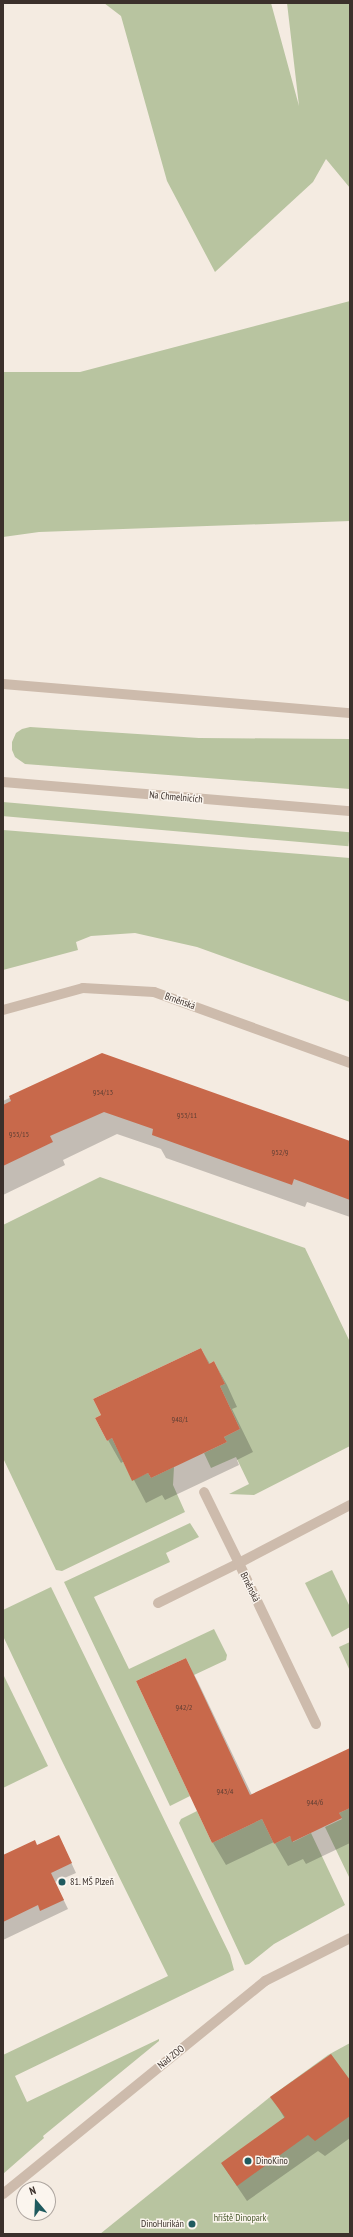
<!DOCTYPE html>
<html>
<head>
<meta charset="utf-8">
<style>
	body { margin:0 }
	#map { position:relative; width:353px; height:2237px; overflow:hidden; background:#f4ebe1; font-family:"PT Sans Narrow",sans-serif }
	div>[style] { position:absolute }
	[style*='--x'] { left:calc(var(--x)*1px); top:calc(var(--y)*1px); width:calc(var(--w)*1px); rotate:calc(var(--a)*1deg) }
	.green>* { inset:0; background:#b8c4a0; transform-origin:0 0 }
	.shadow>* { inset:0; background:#0003 }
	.building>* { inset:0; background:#c8694b }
	.service>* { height:10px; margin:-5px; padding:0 5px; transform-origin:5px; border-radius:5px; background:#cdbbac }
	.minor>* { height:10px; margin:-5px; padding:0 5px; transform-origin:5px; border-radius:5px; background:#cdbbac }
	.tertiary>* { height:10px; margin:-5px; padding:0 5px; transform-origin:5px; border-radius:5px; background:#cdbbac }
	.dots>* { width:11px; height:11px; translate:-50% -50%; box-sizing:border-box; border:2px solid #fbf5ee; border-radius:50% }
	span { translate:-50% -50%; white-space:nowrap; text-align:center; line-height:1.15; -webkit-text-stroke:3px #fbf5ee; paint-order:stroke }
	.number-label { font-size:8px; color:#5e3e33 }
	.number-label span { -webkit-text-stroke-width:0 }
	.street-label { font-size:10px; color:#3b302b }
	.poi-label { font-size:10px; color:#3b302b }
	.left { translate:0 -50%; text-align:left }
	.right { translate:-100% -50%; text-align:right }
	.park-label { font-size:10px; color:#4a5a2e }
	.frame { position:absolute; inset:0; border:4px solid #3b302b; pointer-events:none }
	.north { position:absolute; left:16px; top:2181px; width:40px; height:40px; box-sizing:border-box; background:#fbf5ee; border:1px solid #aea6a0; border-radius:50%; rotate:341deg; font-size:11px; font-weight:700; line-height:16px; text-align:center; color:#3b302b }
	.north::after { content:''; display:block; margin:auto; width:14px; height:18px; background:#1f5a5e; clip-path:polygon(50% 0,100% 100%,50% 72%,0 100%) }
</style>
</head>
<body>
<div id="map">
	<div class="green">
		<i style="clip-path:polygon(104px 3px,271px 3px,299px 106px,287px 3px,350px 3px,350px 188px,326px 159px,313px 182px,215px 272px,167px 181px,121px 16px)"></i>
		<i style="clip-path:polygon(350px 301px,350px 521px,39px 532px,3px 537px,3px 372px,80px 372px)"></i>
		<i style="clip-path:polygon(30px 727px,199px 738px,350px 739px,350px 789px,25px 764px,15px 757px,12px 750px,12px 742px,16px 733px,22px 729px)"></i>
		<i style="left:3px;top:802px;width:348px;height:14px;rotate:5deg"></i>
		<i style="clip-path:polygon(3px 830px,350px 858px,350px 1002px,197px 947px,135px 933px,91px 936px,76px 942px,78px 950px,3px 970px)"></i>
		<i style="clip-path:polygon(100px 1177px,305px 1248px,350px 1342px,350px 1446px,254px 1495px,229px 1494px,249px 1484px,236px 1457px,211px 1468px,204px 1453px,227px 1442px,224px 1437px,240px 1429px,220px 1386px,225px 1384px,214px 1361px,209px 1364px,201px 1348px,93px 1399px,101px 1415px,95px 1418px,107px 1441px,112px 1438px,132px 1480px,148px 1473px,151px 1478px,174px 1467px,173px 1485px,185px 1512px,62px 1571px,56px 1570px,3px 1458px,3px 1225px)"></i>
		<i style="clip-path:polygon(190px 1523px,199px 1537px,166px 1553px,170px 1562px,94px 1597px,129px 1669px,214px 1629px,227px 1655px,226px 1660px,194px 1675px,186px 1658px,136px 1681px,190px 1796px,170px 1806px,64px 1582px)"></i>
		<i style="clip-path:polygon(332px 1570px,350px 1607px,350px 1627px,332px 1637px,305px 1583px)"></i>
		<i style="clip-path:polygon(51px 1587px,230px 1955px,234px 1970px,15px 2076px,27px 2102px,159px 2039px,159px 2041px,43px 2136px,44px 2138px,3px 2174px,3px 2055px,168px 1976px,61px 1759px,3px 1636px,3px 1610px)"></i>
		<i style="clip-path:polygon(350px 1642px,350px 1671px,339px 1647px)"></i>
		<i style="clip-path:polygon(3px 1674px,48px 1766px,3px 1788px)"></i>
		<i style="clip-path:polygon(350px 1808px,350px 1879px,325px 1827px,342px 1819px,339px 1813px)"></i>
		<i style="clip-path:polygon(197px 1811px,212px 1843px,262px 1819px,274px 1844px,290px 1836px,293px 1842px,311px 1833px,345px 1905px,274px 1944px,249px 1964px,245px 1965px,179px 1823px,181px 1819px)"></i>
		<i style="clip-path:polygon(350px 2043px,350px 2234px,100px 2234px,270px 2097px,328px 2055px)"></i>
	</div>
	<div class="shadow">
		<i style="clip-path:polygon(102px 1054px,350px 1143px,350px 1217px,307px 1202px,305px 1207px,166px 1158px,161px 1149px,117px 1134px,63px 1160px,65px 1165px,3px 1195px,3px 1101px)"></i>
		<i style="clip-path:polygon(201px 1349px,210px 1364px,214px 1362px,227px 1385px,237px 1407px,232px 1409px,253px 1452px,237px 1460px,239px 1465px,165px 1500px,162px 1495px,146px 1503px,124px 1461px,121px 1463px,108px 1440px)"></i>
		<i style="clip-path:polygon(186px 1659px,198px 1682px,252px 1795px,350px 1749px,350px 1843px,306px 1864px,303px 1859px,288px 1866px,274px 1842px,226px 1865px,213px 1843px)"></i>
		<i style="clip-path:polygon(63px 1845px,76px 1873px,55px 1882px,68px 1909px,3px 1940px,3px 1856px,37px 1846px)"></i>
		<i style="clip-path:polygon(350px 2082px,350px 2138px,325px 2156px,318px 2151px,247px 2201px,222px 2164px,285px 2119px,272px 2097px)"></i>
	</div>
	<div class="building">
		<i style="clip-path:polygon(102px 1053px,350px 1141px,350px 1200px,294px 1179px,292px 1185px,152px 1135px,153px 1129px,104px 1112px,50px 1136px,53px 1142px,3px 1166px,3px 1105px,11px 1101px,9px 1096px)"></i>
		<i style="clip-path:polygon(201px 1348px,209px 1364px,214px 1361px,225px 1384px,220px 1386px,240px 1429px,224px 1437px,227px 1442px,151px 1478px,148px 1473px,132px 1481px,112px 1438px,107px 1441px,95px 1418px,101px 1415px,93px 1399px)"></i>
		<i style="clip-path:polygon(186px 1658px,250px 1795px,350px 1748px,350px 1808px,339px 1813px,342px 1818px,292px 1842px,290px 1836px,274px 1844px,262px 1819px,212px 1843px,136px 1681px)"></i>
		<i style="clip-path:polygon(59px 1835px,72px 1863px,51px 1873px,64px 1900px,40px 1911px,38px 1905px,3px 1922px,3px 1855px,35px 1840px,37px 1845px)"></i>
		<i style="clip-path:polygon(331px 2054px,350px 2080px,350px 2116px,315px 2141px,308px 2135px,237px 2186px,221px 2163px,285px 2117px,270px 2097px)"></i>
	</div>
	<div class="service">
		<i style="--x:158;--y:1603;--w:90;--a:-26.3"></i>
		<i style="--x:239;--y:1563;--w:79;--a:-116.2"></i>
	</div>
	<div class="minor">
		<i style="--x:3;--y:1010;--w:83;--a:-15.4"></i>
		<i style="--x:83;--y:988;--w:71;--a:3.2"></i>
		<i style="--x:154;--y:992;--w:208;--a:19.9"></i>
		<i style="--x:316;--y:1724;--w:178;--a:-115.6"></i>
		<i style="--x:239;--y:1563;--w:125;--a:-27.6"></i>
		<i style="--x:3;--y:2194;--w:338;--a:-39.1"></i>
		<i style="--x:265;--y:1981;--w:95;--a:-26.8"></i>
	</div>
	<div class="tertiary">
		<i style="--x:3;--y:684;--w:348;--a:4.8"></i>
		<i style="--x:3;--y:782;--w:348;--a:4.8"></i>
	</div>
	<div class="dots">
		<i style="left:62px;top:1882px;background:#1f5a5e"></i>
		<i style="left:248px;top:2161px;background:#1f5a5e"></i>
		<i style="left:192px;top:2224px;background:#1f5a5e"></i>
	</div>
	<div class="number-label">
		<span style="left:103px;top:1093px">954/13</span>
		<span style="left:187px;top:1116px">953/11</span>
		<span style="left:19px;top:1135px">955/15</span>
		<span style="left:280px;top:1153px">952/9</span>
		<span style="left:180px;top:1420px">948/1</span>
		<span style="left:184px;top:1708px">942/2</span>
		<span style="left:225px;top:1792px">943/4</span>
		<span style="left:315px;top:1803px">944/6</span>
	</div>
	<div class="street-label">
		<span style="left:176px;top:797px;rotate:5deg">Na Chmelnicích</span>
		<span style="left:180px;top:1001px;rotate:20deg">Brněnská</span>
		<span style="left:250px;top:1587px;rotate:64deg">Brněnská</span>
		<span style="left:171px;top:2057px;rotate:-39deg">Nad ZOO</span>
	</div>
	<div class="poi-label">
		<span class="left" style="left:70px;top:1882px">81. MŠ Plzeň</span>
		<span class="left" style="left:256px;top:2161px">DinoKino</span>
		<span class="right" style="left:184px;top:2224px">DinoHurikán</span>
	</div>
	<div class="park-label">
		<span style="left:240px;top:2218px">hřiště Dinopark</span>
	</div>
	<div class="frame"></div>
	<div class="north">N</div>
</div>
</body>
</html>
